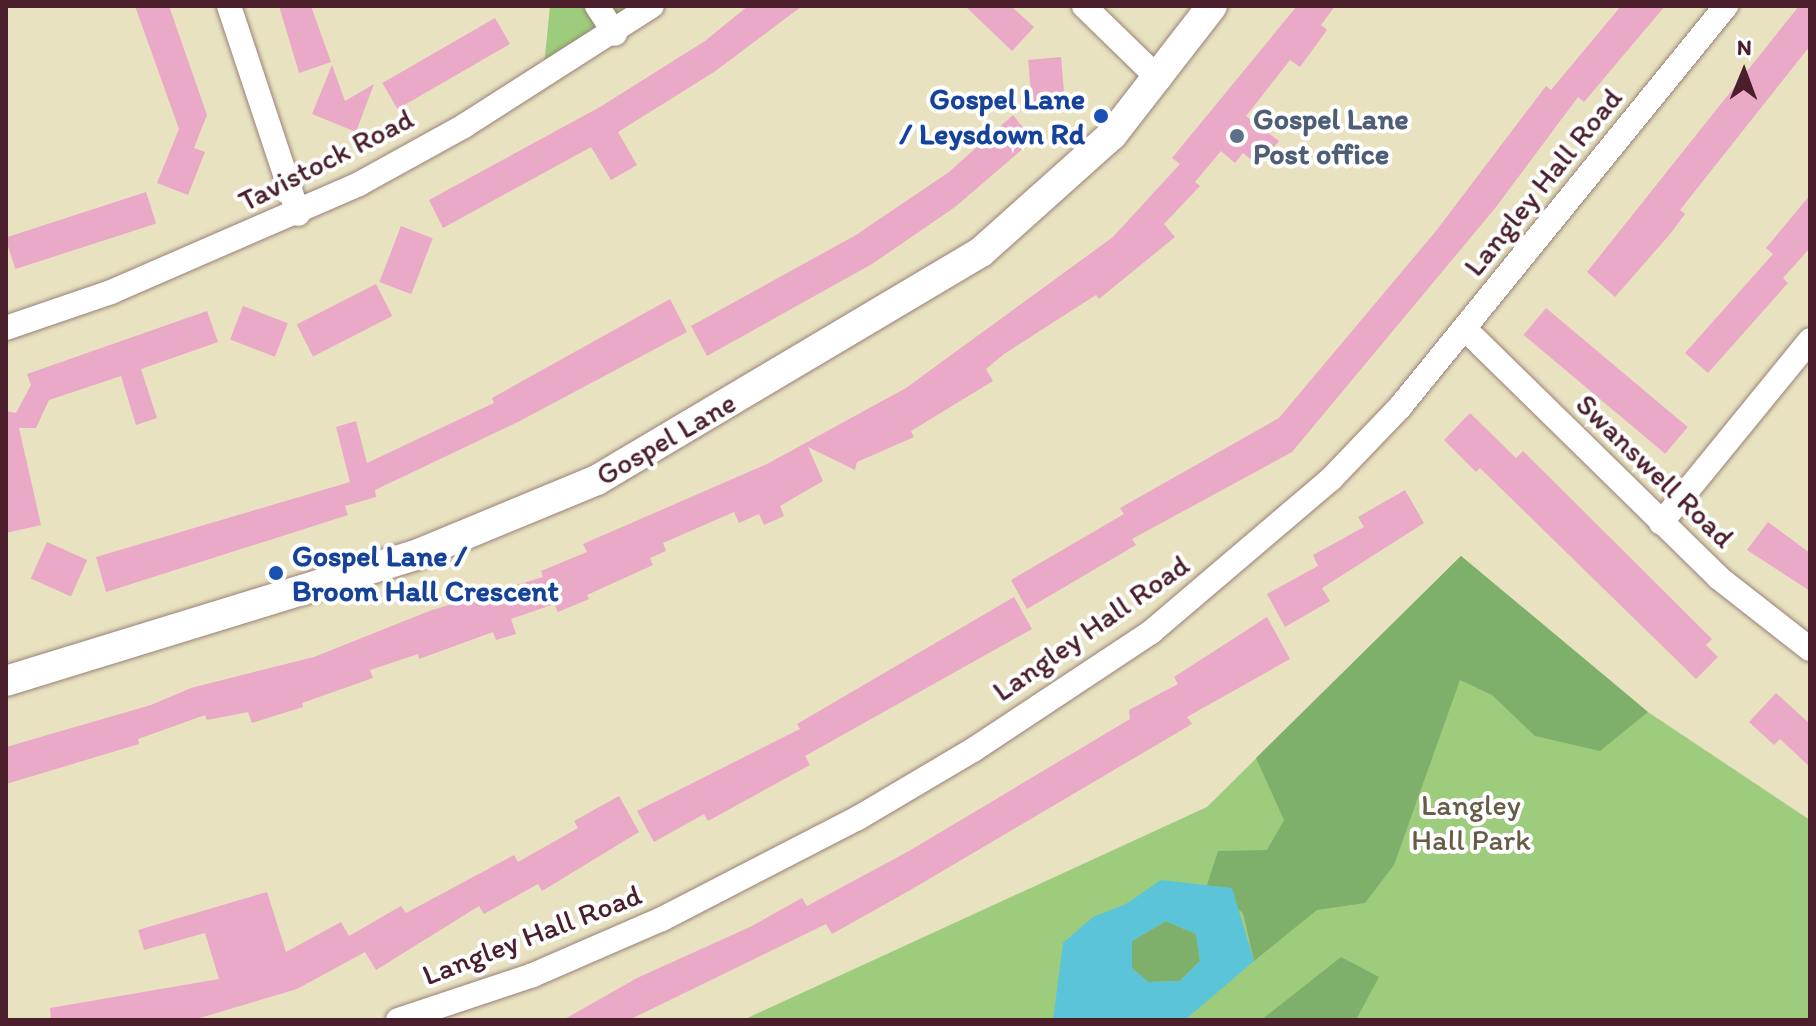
<!DOCTYPE html>
<html>
<head>
<meta charset="utf-8">
<style>
	body { margin:0 }
	#map { position:relative; width:1816px; height:1026px; overflow:hidden; background:#e8e2c1; font-family:Itim,sans-serif }
	div>[style] { position:absolute }
	[style*='--x'] { left:calc(var(--x)*1px); top:calc(var(--y)*1px); width:calc(var(--w)*1px); rotate:calc(var(--a)*1deg) }
	.green>* { inset:0; background:#9dcd7c }
	.forest>* { inset:0; background:#7eb06c }
	.water>* { inset:0; background:#5cc4d9 }
	.building>* { inset:0; background:#e9a9c7; transform-origin:0 0 }
	.roads { filter:drop-shadow(0 0 2px #998076) drop-shadow(0 0 2px #998076) }
	.minor>* { height:24px; margin:-12px; padding:0 12px; transform-origin:12px; border-radius:12px; background:#fff }
	.tertiary>* { height:30px; margin:-15px; padding:0 15px; transform-origin:15px; border-radius:15px; background:#fff }
	.dots>* { width:22px; height:22px; translate:-50% -50%; box-sizing:border-box; border:4px solid #fff; border-radius:50% }
	span { translate:-50% -50%; white-space:nowrap; text-align:center; line-height:1.15; -webkit-text-stroke:8px #fff; paint-order:stroke }
	.transit-label { font-size:30px; color:#164399; font-weight:700 }
	.right { translate:-100% -50%; text-align:right }
	.left { translate:0 -50%; text-align:left }
	.service-label { font-size:30px; color:#4e5e75; font-weight:700 }
	.street-label { font-size:30px; color:#4a1f2b }
	.park-label { font-size:30px; color:#675c47 }
	.frame { position:absolute; inset:0; border:8px solid #4a1f2b; pointer-events:none }
	.north { position:absolute; left:1704px; top:32px; width:80px; height:80px; -webkit-text-stroke:6px #fff; paint-order:stroke; rotate:1deg; font-size:22px; font-weight:700; line-height:32px; text-align:center; color:#4a1f2b }
	.north::after { content:''; display:block; margin:auto; width:28px; height:36px; background:#4a1f2b; clip-path:polygon(50% 0,100% 100%,50% 72%,0 100%) }
</style>
</head>
<body>
<div id="map">
	<div class="green">
		<i style="clip-path:polygon(550px 6px,652px 6px,543px 77px)"></i>
		<i style="clip-path:polygon(1461px 556px,1648px 712px,1810px 820px,1810px 1020px,743px 1020px,1207px 807px)"></i>
	</div>
	<div class="forest">
		<i style="clip-path:polygon(1461px 556px,1648px 712px,1600px 751px,1535px 736px,1492px 695px,1460px 680px,1394px 865px,1365px 903px,1317px 910px,1254px 961px,1243px 913px,1207px 885px,1218px 851px,1267px 850px,1284px 820px,1256px 758px)"></i>
		<i style="clip-path:polygon(1166px 921px,1196px 934px,1200px 961px,1180px 981px,1148px 982px,1132px 968px,1132px 941px)"></i>
		<i style="clip-path:polygon(1341px 957px,1379px 977px,1356px 1020px,1261px 1020px)"></i>
	</div>
	<div class="water">
		<i style="clip-path:polygon(evenodd,1161px 880px,1232px 888px,1254px 961px,1185px 1020px,1053px 1020px,1063px 943px,1093px 917px,1126px 904px,1161px 880px,1166px 921px,1196px 934px,1200px 961px,1180px 981px,1148px 982px,1132px 968px,1132px 941px,1166px 921px)"></i>
	</div>
	<div class="building">
		<i style="clip-path:polygon(135px 6px,169px 6px,207px 115px,194px 148px,205px 152px,188px 195px,157px 183px,179px 129px)"></i>
		<i style="clip-path:polygon(279px 6px,311px 6px,331px 62px,299px 73px)"></i>
		<i style="clip-path:polygon(748px 6px,802px 6px,714px 72px,618px 132px,637px 165px,611px 180px,591px 147px,443px 228px,429px 200px,600px 107px,705px 41px)"></i>
		<i style="clip-path:polygon(965px 6px,1011px 6px,1034px 27px,1012px 51px)"></i>
		<i style="clip-path:polygon(1297px 6px,1335px 6px,1321px 25px,1327px 30px,1300px 67px,1290px 60px,1246px 116px,1279px 141px,1259px 166px,1243px 153px,1235px 163px,1221px 151px,1195px 182px,1200px 186px,1164px 224px,1175px 237px,1099px 299px,1096px 295px,1004px 354px,986px 369px,993px 381px,911px 431px,914px 437px,857px 462px,855px 470px,808px 447px,823px 481px,780px 506px,784px 516px,764px 525px,759px 514px,739px 523px,734px 512px,663px 543px,666px 551px,650px 558px,653px 565px,587px 595px,589px 599px,558px 612px,554px 604px,511px 619px,516px 634px,496px 640px,493px 632px,419px 659px,418px 654px,370px 670px,373px 678px,302px 703px,303px 707px,252px 723px,248px 712px,207px 720px,205px 715px,138px 739px,139px 744px,6px 784px,6px 747px,151px 705px,191px 688px,314px 657px,432px 610px,543px 577px,541px 571px,587px 552px,583px 544px,767px 464px,906px 388px,1113px 237px,1180px 164px,1172px 158px)"></i>
		<i style="clip-path:polygon(1621px 6px,1665px 6px,1584px 102px,1578px 97px,1496px 207px,1292px 452px,1132px 539px,1136px 545px,1027px 609px,1011px 580px,1124px 514px,1120px 508px,1279px 418px,1436px 231px,1546px 86px,1551px 90px)"></i>
		<i style="clip-path:polygon(1799px 6px,1810px 6px,1810px 46px,1680px 210px,1685px 214px,1670px 234px,1615px 297px,1587px 272px)"></i>
		<i style="left:495px;top:18px;width:30px;height:130px;rotate:60deg"></i>
		<i style="left:1061px;top:57px;width:44px;height:33px;rotate:85deg"></i>
		<i style="clip-path:polygon(332px 65px,345px 101px,374px 84px,356px 132px,312px 114px)"></i>
		<i style="clip-path:polygon(1013px 115px,1033px 140px,955px 207px,872px 264px,707px 356px,691px 326px,856px 235px,949px 172px)"></i>
		<i style="left:146px;top:192px;width:33px;height:148px;rotate:72deg"></i>
		<i style="clip-path:polygon(1810px 195px,1810px 248px,1783px 278px,1788px 283px,1708px 373px,1685px 353px,1773px 254px,1766px 248px)"></i>
		<i style="left:401px;top:226px;width:34px;height:60px;rotate:21deg"></i>
		<i style="left:376px;top:284px;width:36px;height:89px;rotate:63deg"></i>
		<i style="clip-path:polygon(670px 299px,687px 332px,516px 423px,375px 490px,376px 497px,345px 506px,348px 515px,106px 592px,96px 557px,350px 482px,336px 427px,356px 421px,367px 463px,494px 403px,492px 398px)"></i>
		<i style="left:243px;top:306px;width:48px;height:36px;rotate:21deg"></i>
		<i style="left:1546px;top:308px;width:185px;height:35px;rotate:40deg"></i>
		<i style="clip-path:polygon(207px 311px,218px 342px,141px 369px,157px 418px,136px 425px,121px 376px,49px 400px,36px 428px,19px 428px,41px 525px,6px 533px,6px 411px,16px 413px,31px 385px,27px 374px)"></i>
		<i style="clip-path:polygon(1470px 413px,1516px 458px,1523px 451px,1712px 639px,1706px 645px,1718px 657px,1696px 679px,1480px 468px,1476px 472px,1444px 440px)"></i>
		<i style="clip-path:polygon(1405px 490px,1424px 523px,1322px 588px,1330px 601px,1285px 627px,1267px 594px,1318px 566px,1313px 555px,1364px 527px,1358px 517px)"></i>
		<i style="clip-path:polygon(1768px 522px,1810px 553px,1810px 591px,1747px 550px)"></i>
		<i style="left:47px;top:542px;width:44px;height:40px;rotate:24deg"></i>
		<i style="clip-path:polygon(1014px 597px,1032px 629px,805px 756px,810px 765px,708px 821px,704px 814px,654px 842px,637px 811px,800px 729px,797px 724px)"></i>
		<i style="clip-path:polygon(1267px 617px,1290px 659px,1187px 717px,1192px 724px,907px 892px,832px 934px,826px 924px,629px 1020px,563px 1020px,637px 978px,750px 927px,802px 898px,807px 906px,909px 851px,1130px 719px,1129px 710px,1178px 684px,1174px 677px)"></i>
		<i style="clip-path:polygon(1776px 693px,1810px 724px,1810px 767px,1780px 739px,1774px 745px,1749px 722px)"></i>
		<i style="clip-path:polygon(619px 796px,639px 832px,542px 891px,538px 884px,484px 914px,479px 906px,376px 970px,365px 952px,297px 989px,193px 1020px,51px 1020px,50px 1008px,219px 979px,205px 933px,144px 950px,138px 930px,267px 892px,286px 952px,341px 922px,349px 936px,401px 906px,406px 913px,514px 855px,518px 862px,578px 828px,574px 821px)"></i>
	</div>
	<div class="roads">
		<div class="minor">
			<i style="--x:229;--y:6;--w:219;--a:71.6"></i>
			<i style="--x:597;--y:6;--w:33;--a:57"></i>
			<i style="--x:1084;--y:6;--w:105;--a:44.2"></i>
			<i style="--x:6;--y:328;--w:111;--a:-18.9"></i>
			<i style="--x:111;--y:292;--w:270;--a:-23.5"></i>
			<i style="--x:359;--y:184;--w:120;--a:-28.9"></i>
			<i style="--x:464;--y:126;--w:223;--a:-32.6"></i>
			<i style="--x:1465;--y:329;--w:356;--a:44.4"></i>
			<i style="--x:1719;--y:578;--w:115;--a:38"></i>
			<i style="--x:1661;--y:523;--w:236;--a:-50.8"></i>
			<i style="--x:398;--y:1020;--w:142;--a:-18.4"></i>
			<i style="--x:533;--y:975;--w:141;--a:-23.5"></i>
			<i style="--x:662;--y:919;--w:220;--a:-27.3"></i>
			<i style="--x:858;--y:818;--w:134;--a:-30.6"></i>
			<i style="--x:973;--y:750;--w:214;--a:-33.5"></i>
			<i style="--x:1151;--y:632;--w:236;--a:-40.4"></i>
			<i style="--x:1331;--y:479;--w:100;--a:-46.2"></i>
			<i style="--x:1400;--y:407;--w:517;--a:-50.89"></i>
		</div>
		<div class="tertiary">
			<i style="--x:6;--y:681;--w:431;--a:-17.1"></i>
			<i style="--x:418;--y:554;--w:194;--a:-22.5"></i>
			<i style="--x:597;--y:480;--w:447;--a:-30.7"></i>
			<i style="--x:981;--y:252;--w:176;--a:-41.8"></i>
			<i style="--x:1112;--y:135;--w:163;--a:-52.2"></i>
		</div>
	</div>
	<div class="dots">
		<i style="left:1101px;top:116px;background:#1a4fb4"></i>
		<i style="left:1237px;top:136px;background:#5c6f8a"></i>
		<i style="left:276px;top:573px;background:#1a4fb4"></i>
	</div>
	<div class="transit-label">
		<span class="right" style="left:1085px;top:116px">Gospel Lane<br>/ Leysdown Rd</span>
		<span class="left" style="left:292px;top:573px">Gospel Lane /<br>Broom Hall Crescent</span>
	</div>
	<div class="service-label">
		<span class="left" style="left:1253px;top:136px">Gospel Lane<br>Post office</span>
	</div>
	<div class="street-label">
		<span style="left:326px;top:160px;rotate:-27deg">Tavistock Road</span>
		<span style="left:1543px;top:182px;rotate:-51deg">Langley Hall Road</span>
		<span style="left:666px;top:439px;rotate:-30deg">Gospel Lane</span>
		<span style="left:1655px;top:471px;rotate:44deg">Swanswell Road</span>
		<span style="left:1091px;top:628px;rotate:-35deg">Langley Hall Road</span>
		<span style="left:532px;top:935px;rotate:-21deg">Langley Hall Road</span>
	</div>
	<div class="park-label">
		<span style="left:1471px;top:822px">Langley<br>Hall Park</span>
	</div>
	<div class="frame"></div>
	<div class="north">N</div>
</div>
</body>
</html>
